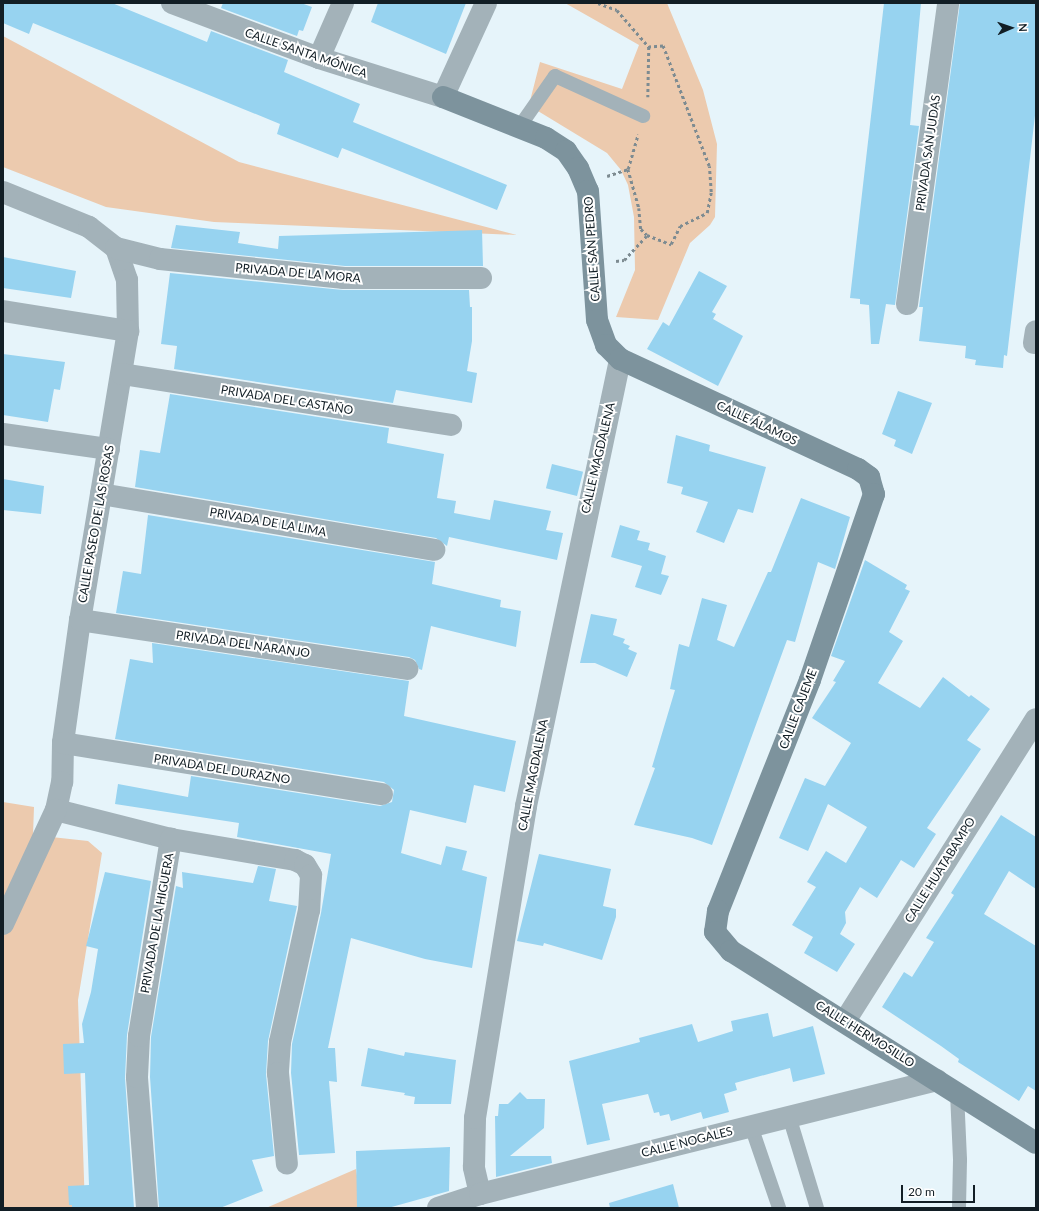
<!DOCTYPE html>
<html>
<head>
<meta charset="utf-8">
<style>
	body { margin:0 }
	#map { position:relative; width:1039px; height:1211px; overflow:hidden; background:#e6f4fa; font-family:Lato,sans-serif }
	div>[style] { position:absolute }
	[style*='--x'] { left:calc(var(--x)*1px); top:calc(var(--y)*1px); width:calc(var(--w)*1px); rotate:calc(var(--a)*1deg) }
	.green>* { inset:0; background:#eccaae }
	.building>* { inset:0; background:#97d3f0; transform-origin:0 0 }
	.path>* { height:2.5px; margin-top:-1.25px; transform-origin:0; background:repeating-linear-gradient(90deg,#7d8b91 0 3px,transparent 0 6px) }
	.lane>* { height:14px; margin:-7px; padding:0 7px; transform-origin:7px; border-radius:7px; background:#a3b2b9 }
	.street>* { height:22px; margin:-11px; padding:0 11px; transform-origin:11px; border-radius:11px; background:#a3b2b9 }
	.secondary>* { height:22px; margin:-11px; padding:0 11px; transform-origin:11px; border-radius:11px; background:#7d939d }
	span { translate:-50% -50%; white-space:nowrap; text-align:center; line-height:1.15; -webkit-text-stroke:4px #fff; paint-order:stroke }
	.street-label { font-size:12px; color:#121e25 }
	.frame { position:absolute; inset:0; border:4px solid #121e25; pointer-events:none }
	.north { position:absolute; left:991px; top:8px; width:40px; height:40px; -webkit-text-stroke:3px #fff; paint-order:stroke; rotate:88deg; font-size:11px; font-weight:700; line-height:16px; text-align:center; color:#121e25 }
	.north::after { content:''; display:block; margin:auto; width:14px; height:18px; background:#121e25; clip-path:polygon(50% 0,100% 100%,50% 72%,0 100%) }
	.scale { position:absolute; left:901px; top:1185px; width:74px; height:18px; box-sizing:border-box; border:2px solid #121e25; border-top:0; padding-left:5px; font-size:12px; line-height:14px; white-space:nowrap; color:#121e25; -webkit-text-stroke:3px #fff; paint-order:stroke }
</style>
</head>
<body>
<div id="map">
	<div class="green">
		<i style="clip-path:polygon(565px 3px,667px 3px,703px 90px,717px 144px,715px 217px,710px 225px,690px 243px,658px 320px,616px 317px,635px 270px,634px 217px,628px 185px,621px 170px,607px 153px,533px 108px,530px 101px,540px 62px,622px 89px,639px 45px)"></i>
		<i style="clip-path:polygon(3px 36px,239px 162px,517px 235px,214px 222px,106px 207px,3px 167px)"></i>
		<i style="clip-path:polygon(3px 802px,34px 807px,33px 835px,88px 841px,102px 853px,78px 1000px,85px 1208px,3px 1208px)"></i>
		<i style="clip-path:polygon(356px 1169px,362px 1208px,266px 1208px)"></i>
	</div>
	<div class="building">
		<i style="clip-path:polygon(3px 3px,112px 3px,207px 42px,211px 31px,288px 60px,284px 72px,360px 104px,353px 122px,507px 185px,497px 210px,342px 148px,338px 158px,277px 134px,280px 124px,33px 23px,29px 34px,3px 23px)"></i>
		<i style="clip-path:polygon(223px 3px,301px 3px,312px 7px,303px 31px,299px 30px,297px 36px,221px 8px)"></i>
		<i style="clip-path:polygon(378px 3px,466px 3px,446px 54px,371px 22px)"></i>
		<i style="clip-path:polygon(884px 3px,921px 3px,910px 125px,919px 126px,895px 305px,886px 304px,879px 344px,871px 344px,869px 305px,860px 304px,860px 299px,850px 298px)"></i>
		<i style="clip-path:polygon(960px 3px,1036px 3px,1036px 107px,1007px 356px,1004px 355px,1003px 368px,975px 365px,976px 360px,965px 358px,966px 346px,919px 341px,923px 307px,919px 307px)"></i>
		<i style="clip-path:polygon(176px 225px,240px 232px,238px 243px,278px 249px,279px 236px,482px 230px,483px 266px,345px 266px,171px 248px)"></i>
		<i style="clip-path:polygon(3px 257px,76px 271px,71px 298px,3px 288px)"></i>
		<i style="clip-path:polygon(699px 271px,727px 286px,712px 312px,716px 314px,713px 319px,743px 336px,718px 386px,647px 349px,663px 322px,669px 326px)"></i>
		<i style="clip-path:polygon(170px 273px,343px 290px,469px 290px,470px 307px,472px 307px,472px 341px,467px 371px,477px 373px,472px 403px,396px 390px,393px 403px,174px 369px,177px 346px,161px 344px)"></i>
		<i style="clip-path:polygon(3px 354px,65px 362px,60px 390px,54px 389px,48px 422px,3px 415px)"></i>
		<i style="clip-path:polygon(898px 391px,932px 403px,912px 454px,894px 446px,896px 440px,882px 434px)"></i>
		<i style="clip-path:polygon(170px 394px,389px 428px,387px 443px,444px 454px,437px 498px,456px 501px,454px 513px,490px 520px,494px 500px,551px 511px,546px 530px,563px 533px,557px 560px,449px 537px,447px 546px,436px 538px,135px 487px,140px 450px,160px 453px)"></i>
		<i style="clip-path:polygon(676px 435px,710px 445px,709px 451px,766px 467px,753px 513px,738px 509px,724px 543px,696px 532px,708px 502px,681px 494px,683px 487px,667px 483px)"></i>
		<i style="left:552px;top:464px;width:32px;height:25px;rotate:14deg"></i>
		<i style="clip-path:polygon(3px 479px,44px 486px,41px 514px,3px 510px)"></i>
		<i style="clip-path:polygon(801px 498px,850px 517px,835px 569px,818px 562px,795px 642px,787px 640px,712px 845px,692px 838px,634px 825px,655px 768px,652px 767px,675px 690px,670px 689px,679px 644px,689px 647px,702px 598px,727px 605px,717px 640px,734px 647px,768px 572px,771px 572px)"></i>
		<i style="clip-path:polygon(148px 515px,435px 562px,432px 584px,501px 600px,500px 607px,521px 611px,516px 647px,431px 626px,422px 670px,419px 669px,415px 660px,409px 657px,116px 613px,123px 571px,141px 574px)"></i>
		<i style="clip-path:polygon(620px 525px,640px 531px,637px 540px,650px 543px,648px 550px,666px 556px,661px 574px,669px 576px,661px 595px,635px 587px,642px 566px,611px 557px)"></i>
		<i style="clip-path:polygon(865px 560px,907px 585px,905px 589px,910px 591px,889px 632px,903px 641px,878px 683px,920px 708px,943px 677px,969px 697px,971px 695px,990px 709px,967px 740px,981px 749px,927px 828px,936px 834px,914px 868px,901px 860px,877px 898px,860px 887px,845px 912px,846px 923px,840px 934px,855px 944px,837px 972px,804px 953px,813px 937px,792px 925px,816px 887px,807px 882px,826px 851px,846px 863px,867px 827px,828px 804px,808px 851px,779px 838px,805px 778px,825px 786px,851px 743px,812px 718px,836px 682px,833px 681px,845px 661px,831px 656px)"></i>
		<i style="clip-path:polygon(591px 614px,617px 619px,613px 635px,625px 639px,623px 643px,630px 646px,628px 649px,637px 653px,627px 677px,595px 663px,580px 663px)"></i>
		<i style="clip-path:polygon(152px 643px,409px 681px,404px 716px,516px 741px,505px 792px,474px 785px,466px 823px,410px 810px,401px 853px,441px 865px,446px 846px,467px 851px,462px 870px,487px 877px,472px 968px,425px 959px,351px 938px,328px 1048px,335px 1048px,337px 1082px,329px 1081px,335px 1153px,299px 1155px,291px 1073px,292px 1044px,321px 913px,331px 854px,237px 837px,239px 823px,115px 804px,118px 784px,188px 797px,191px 776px,380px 806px,392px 802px,394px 790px,384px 782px,115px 739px,130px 659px,153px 663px)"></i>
		<i style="clip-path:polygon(1001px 815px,1036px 837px,1036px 889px,1009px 871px,984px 914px,1036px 946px,1036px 1091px,1028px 1086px,1019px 1101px,958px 1062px,959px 1059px,941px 1046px,882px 1007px,904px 972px,912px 977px,934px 942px,926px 938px,954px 895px,951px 893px)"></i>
		<i style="clip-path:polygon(539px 854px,611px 869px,603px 906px,616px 909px,616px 917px,602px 960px,544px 943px,543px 946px,517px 941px)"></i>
		<i style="clip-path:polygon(258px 866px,276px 869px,269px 901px,297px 906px,268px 1041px,266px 1074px,274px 1156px,252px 1160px,263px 1191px,220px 1208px,159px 1208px,150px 1077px,151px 1037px,176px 886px,183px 888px,182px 872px,253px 883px)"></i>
		<i style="clip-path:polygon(105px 872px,151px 881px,127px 1035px,125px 1078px,134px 1208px,72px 1208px,72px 1205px,69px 1205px,68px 1186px,89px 1185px,85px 1073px,64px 1074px,63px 1044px,84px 1043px,82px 1024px,91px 992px,98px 949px,86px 946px)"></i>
		<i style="clip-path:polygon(768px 1013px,773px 1037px,813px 1026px,825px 1074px,793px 1082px,790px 1068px,735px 1083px,737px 1090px,724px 1094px,729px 1112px,703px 1119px,701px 1112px,671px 1121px,669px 1114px,660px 1116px,659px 1112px,654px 1113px,648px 1094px,602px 1104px,610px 1140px,587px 1145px,569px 1061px,640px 1042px,639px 1038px,692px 1024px,698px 1042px,733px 1031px,731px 1021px)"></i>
		<i style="clip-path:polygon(368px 1048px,404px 1056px,405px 1052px,456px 1060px,451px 1104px,414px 1104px,415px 1097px,404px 1095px,405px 1093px,361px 1086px)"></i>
		<i style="clip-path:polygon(520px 1092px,527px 1099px,545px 1099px,544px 1128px,510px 1156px,551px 1156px,552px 1163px,496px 1177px,495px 1116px,498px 1116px,499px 1104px,508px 1104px)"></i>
		<i style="clip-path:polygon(450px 1147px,449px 1191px,388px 1208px,357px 1208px,356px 1151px)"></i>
		<i style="clip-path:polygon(673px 1184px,679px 1208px,610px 1208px,609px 1203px)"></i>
	</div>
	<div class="path">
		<i style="--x:598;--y:3;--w:20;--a:20"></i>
		<i style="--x:617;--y:10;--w:49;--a:49.1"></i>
		<i style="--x:649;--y:47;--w:50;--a:91.1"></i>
		<i style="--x:628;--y:169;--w:41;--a:74.2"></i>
		<i style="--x:639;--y:208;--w:21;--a:85"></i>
		<i style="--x:641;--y:229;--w:8;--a:45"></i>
		<i style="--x:647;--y:235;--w:26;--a:21"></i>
		<i style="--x:671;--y:244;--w:20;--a:-63"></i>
		<i style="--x:680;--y:226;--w:30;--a:-26"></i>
		<i style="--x:707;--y:213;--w:21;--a:-79"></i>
		<i style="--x:711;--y:192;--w:26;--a:-94"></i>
		<i style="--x:709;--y:166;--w:129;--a:-111"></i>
		<i style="--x:663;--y:46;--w:14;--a:176"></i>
		<i style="--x:607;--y:176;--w:22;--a:-18"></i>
		<i style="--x:628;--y:169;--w:36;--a:-74"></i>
		<i style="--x:616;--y:261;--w:8;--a:-7"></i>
		<i style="--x:624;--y:260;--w:33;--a:-47"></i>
	</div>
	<div class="lane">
		<i style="--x:520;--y:126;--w:61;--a:-55"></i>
		<i style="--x:555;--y:76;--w:97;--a:24.4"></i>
		<i style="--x:957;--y:1093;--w:67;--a:87.4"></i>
		<i style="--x:960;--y:1160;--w:48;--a:91.2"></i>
		<i style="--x:789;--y:1116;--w:96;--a:73.1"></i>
		<i style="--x:751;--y:1126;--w:87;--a:71.1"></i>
	</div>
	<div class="street">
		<i style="--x:172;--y:3;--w:157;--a:20.5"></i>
		<i style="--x:319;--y:58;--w:130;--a:17.5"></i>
		<i style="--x:443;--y:97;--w:103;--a:-65.4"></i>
		<i style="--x:319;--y:58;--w:60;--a:-66.4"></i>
		<i style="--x:3;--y:192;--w:93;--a:22.1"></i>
		<i style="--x:89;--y:227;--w:34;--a:38"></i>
		<i style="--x:116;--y:248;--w:34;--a:71"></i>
		<i style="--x:127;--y:280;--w:51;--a:88.9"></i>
		<i style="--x:128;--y:331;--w:293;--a:99.4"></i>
		<i style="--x:80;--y:620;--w:124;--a:97.9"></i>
		<i style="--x:63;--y:743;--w:39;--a:91"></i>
		<i style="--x:62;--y:782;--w:29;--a:102"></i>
		<i style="--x:56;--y:810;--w:119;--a:14.2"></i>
		<i style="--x:116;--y:248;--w:45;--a:14"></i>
		<i style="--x:160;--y:259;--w:185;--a:5.9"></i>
		<i style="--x:344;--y:278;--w:137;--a:0"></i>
		<i style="--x:907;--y:304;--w:304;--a:-82.2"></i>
		<i style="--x:3;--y:311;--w:127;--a:9.1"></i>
		<i style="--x:1034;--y:343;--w:12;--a:-81"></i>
		<i style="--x:122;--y:374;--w:333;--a:8.8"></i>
		<i style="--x:3;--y:434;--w:107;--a:8.1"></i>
		<i style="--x:101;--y:494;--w:338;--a:9.5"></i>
		<i style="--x:80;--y:620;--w:331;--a:8.5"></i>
		<i style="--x:63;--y:743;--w:323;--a:9.1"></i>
		<i style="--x:3;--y:924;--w:126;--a:-65.1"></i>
		<i style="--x:845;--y:1021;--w:357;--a:-57.7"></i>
		<i style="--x:480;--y:1194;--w:28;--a:-103"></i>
		<i style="--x:474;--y:1167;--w:49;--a:-88.8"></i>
		<i style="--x:475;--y:1118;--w:316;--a:-80.7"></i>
		<i style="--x:526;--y:806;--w:457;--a:-78.1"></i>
		<i style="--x:147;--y:1208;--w:131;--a:-94.4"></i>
		<i style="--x:137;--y:1077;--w:41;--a:-87.2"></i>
		<i style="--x:139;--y:1036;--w:200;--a:-80.8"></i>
		<i style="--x:171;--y:839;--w:126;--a:9.6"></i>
		<i style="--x:295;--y:860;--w:11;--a:27"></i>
		<i style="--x:305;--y:865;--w:12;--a:59"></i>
		<i style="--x:311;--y:875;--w:35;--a:93"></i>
		<i style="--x:309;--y:910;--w:135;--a:102.4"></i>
		<i style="--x:280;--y:1042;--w:31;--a:94"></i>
		<i style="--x:278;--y:1073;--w:91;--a:84.4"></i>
		<i style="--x:438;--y:1208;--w:44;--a:-18.4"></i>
		<i style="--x:480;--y:1194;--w:471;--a:-14"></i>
	</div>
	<div class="secondary">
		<i style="--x:443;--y:97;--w:111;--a:21.7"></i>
		<i style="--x:546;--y:138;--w:24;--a:33"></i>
		<i style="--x:566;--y:151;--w:21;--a:55"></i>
		<i style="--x:578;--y:168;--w:25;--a:67"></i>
		<i style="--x:588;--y:191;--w:129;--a:86"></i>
		<i style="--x:597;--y:320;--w:27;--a:70"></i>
		<i style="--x:606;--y:345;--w:20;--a:45"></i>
		<i style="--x:620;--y:359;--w:262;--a:24.8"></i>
		<i style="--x:858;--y:469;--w:14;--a:36"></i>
		<i style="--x:869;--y:477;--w:18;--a:74"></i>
		<i style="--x:874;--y:494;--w:197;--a:109"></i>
		<i style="--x:810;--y:680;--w:249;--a:111.7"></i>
		<i style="--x:718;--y:911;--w:21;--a:98"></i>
		<i style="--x:715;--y:932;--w:25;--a:50"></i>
		<i style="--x:731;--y:951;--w:360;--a:32.2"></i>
	</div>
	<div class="street-label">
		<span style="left:306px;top:53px;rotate:19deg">CALLE SANTA MÓNICA</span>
		<span style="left:928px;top:153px;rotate:-82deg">PRIVADA SAN JUDAS</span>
		<span style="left:592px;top:249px;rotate:-94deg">CALLE SAN PEDRO</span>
		<span style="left:298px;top:273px;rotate:5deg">PRIVADA DE LA MORA</span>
		<span style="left:287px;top:400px;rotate:9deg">PRIVADA DEL CASTAÑO</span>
		<span style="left:757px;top:423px;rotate:25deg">CALLE ÁLAMOS</span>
		<span style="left:598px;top:458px;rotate:-77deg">CALLE MAGDALENA</span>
		<span style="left:268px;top:522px;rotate:10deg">PRIVADA DE LA LIMA</span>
		<span style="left:96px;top:524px;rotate:-80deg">CALLE PASEO DE LAS ROSAS</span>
		<span style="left:243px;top:644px;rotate:8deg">PRIVADA DEL NARANJO</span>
		<span style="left:798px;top:709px;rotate:-69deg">CALLE CAJEME</span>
		<span style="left:222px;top:769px;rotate:9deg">PRIVADA DEL DURAZNO</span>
		<span style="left:533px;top:775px;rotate:-79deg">CALLE MAGDALENA</span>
		<span style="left:940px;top:870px;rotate:-58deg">CALLE HUATABAMPO</span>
		<span style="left:157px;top:923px;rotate:-80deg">PRIVADA DE LA HIGUERA</span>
		<span style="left:865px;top:1034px;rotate:32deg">CALLE HERMOSILLO</span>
		<span style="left:687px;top:1142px;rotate:-14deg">CALLE NOGALES</span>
	</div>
	<div class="frame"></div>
	<div class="north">N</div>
	<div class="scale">20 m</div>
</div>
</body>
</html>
